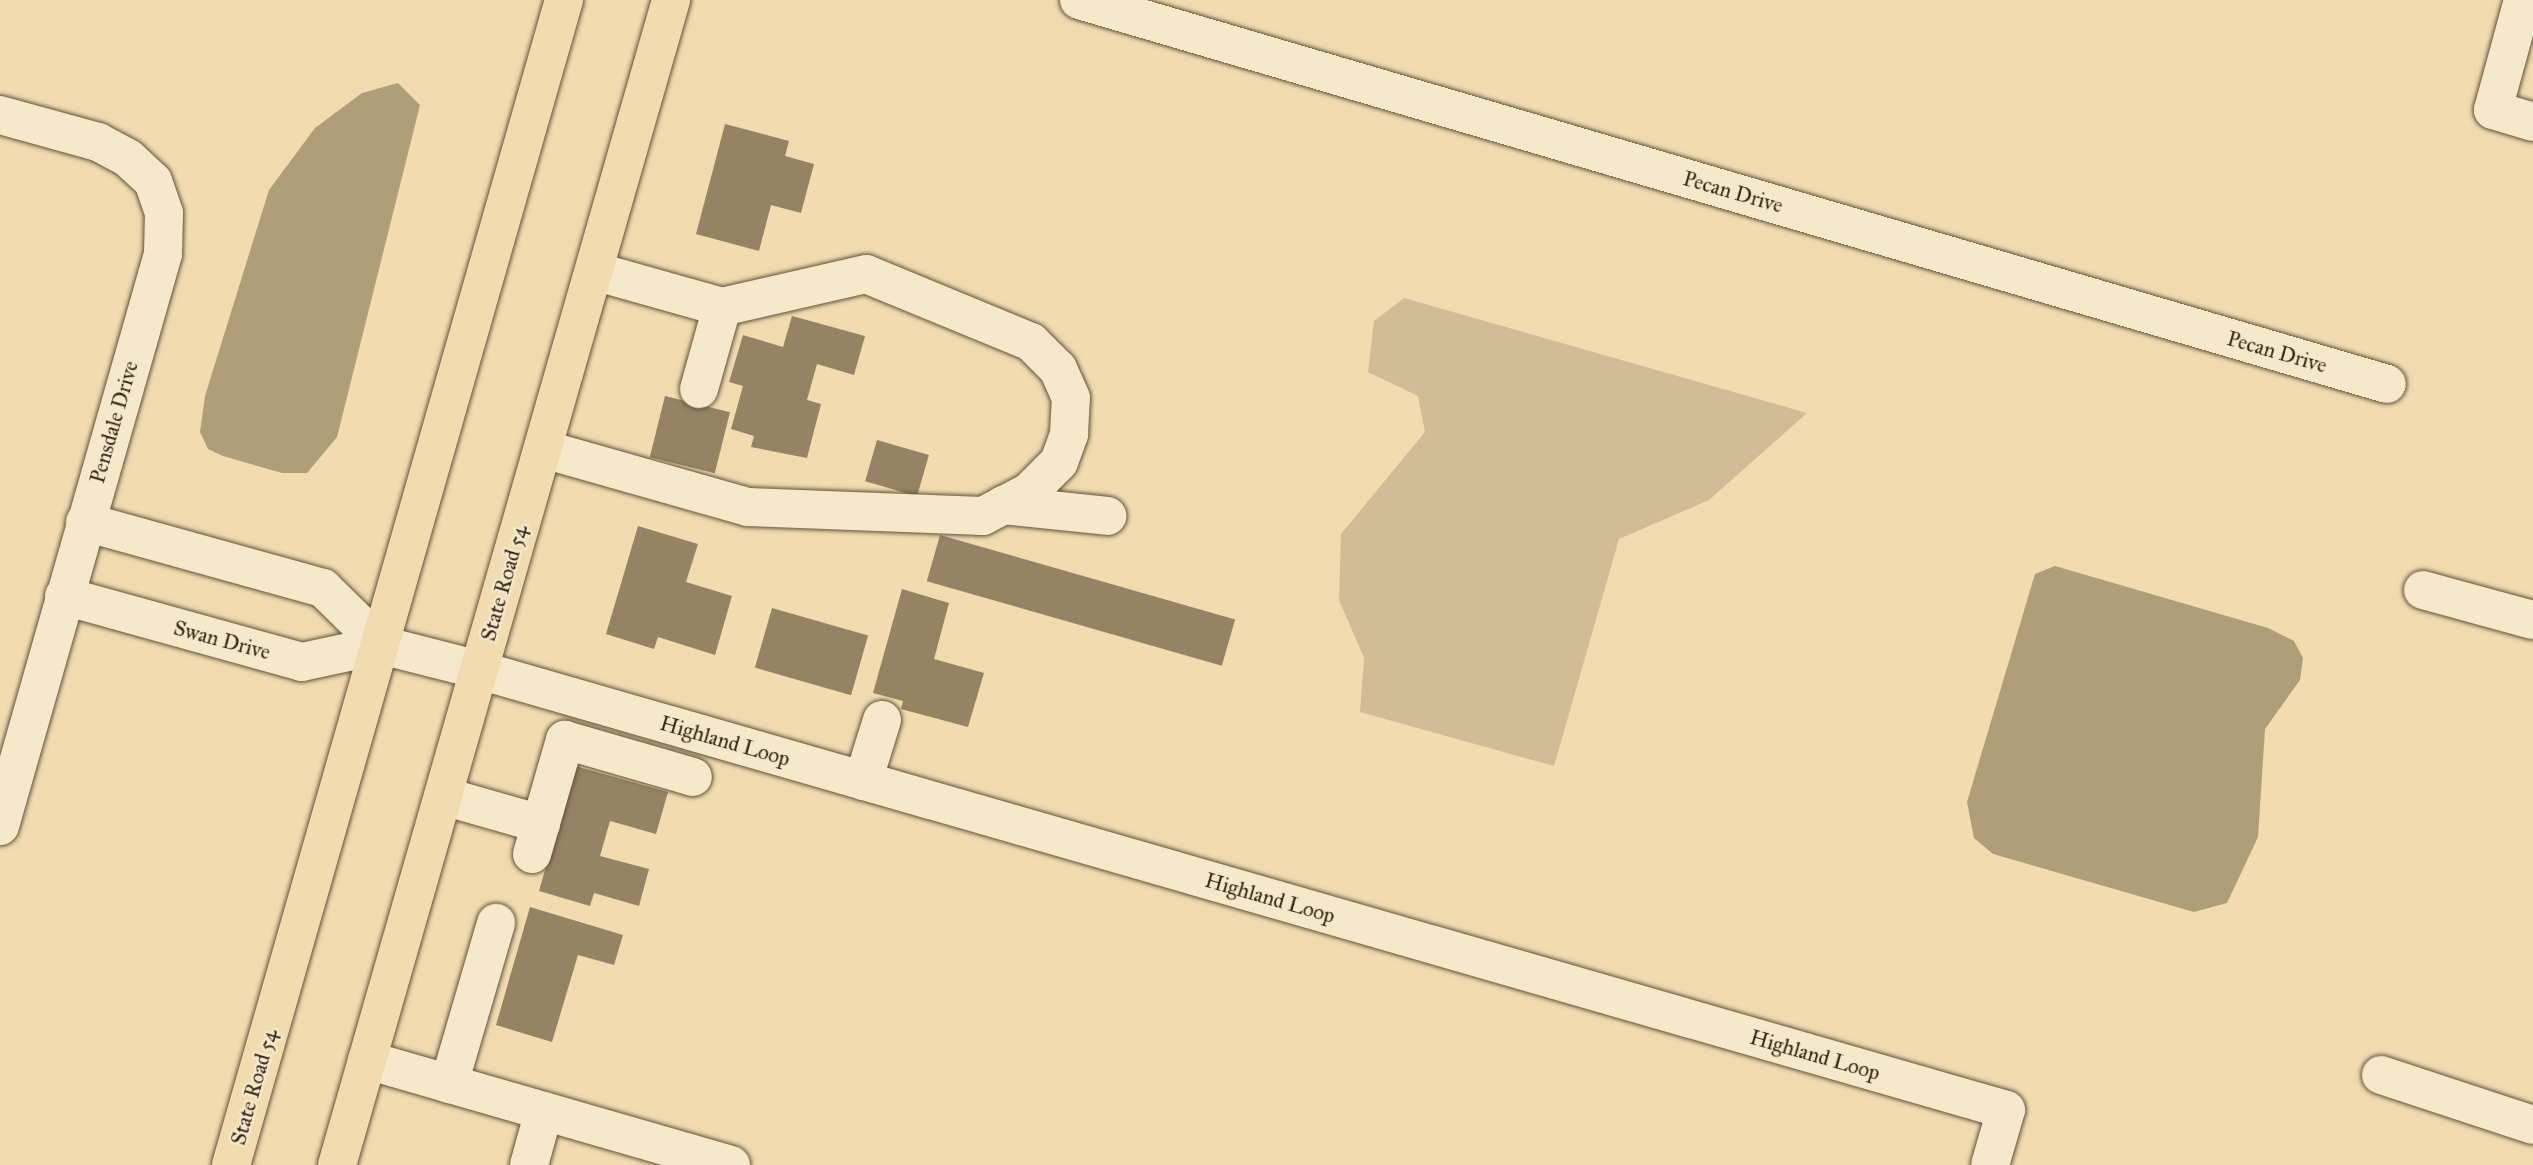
<!DOCTYPE html>
<html>
<head>
<meta charset="utf-8">
<style>
	body { margin:0 }
	#map { position:relative; width:2533px; height:1165px; overflow:hidden; background:#f1dbaf; font-family:"IM FELL Great Primer",serif }
	div>[style] { position:absolute }
	[style*='--x'] { left:calc(var(--x)*1px); top:calc(var(--y)*1px); width:calc(var(--w)*1px); rotate:calc(var(--a)*1deg) }
	.green>* { inset:0; background:#d1bc95 }
	.water>* { inset:0; background:#b09d7a }
	.building>* { inset:0; background:#968365; transform-origin:0 0 }
	.roads { filter:drop-shadow(0 0 2px #62523b) drop-shadow(0 0 2px #62523b) }
	.minor>* { height:38px; margin:-19px; padding:0 19px; transform-origin:19px; border-radius:19px; background:#f6e8cb }
	.major>* { height:38px; margin:-19px; padding:0 19px; transform-origin:19px; border-radius:19px; background:#f1dbaf }
	span { translate:-50% -50%; white-space:nowrap; text-align:center; line-height:1.15; -webkit-text-stroke:5px #f6e8cb; paint-order:stroke }
	.street-label { font-size:21px; color:#332414 }
</style>
</head>
<body>
<div id="map">
	<div class="green">
		<i style="clip-path:polygon(1404px 298px,1807px 413px,1709px 500px,1619px 539px,1554px 766px,1360px 712px,1364px 658px,1339px 600px,1341px 534px,1425px 432px,1418px 396px,1368px 372px,1374px 321px)"></i>
	</div>
	<div class="water">
		<i style="clip-path:polygon(398px 83px,420px 105px,337px 437px,307px 473px,282px 473px,223px 456px,208px 449px,200px 432px,205px 396px,269px 190px,315px 128px,362px 93px)"></i>
		<i style="clip-path:polygon(2055px 566px,2268px 628px,2294px 641px,2303px 658px,2300px 680px,2265px 729px,2258px 837px,2227px 903px,2194px 912px,1993px 854px,1974px 838px,1967px 802px,2035px 574px)"></i>
	</div>
	<div class="building">
		<i style="clip-path:polygon(725px 124px,789px 141px,785px 156px,814px 164px,801px 213px,771px 205px,759px 251px,696px 234px)"></i>
		<i style="clip-path:polygon(792px 316px,865px 336px,854px 375px,817px 364px,807px 400px,821px 404px,807px 458px,751px 447px,754px 436px,731px 429px,743px 386px,729px 382px,743px 335px,783px 347px)"></i>
		<i style="left:665px;top:396px;width:67px;height:63px;rotate:14deg"></i>
		<i style="left:877px;top:440px;width:54px;height:43px;rotate:16deg"></i>
		<i style="clip-path:polygon(638px 526px,698px 544px,686px 582px,732px 596px,715px 655px,658px 637px,654px 649px,606px 634px)"></i>
		<i style="left:940px;top:535px;width:307px;height:48px;rotate:16deg"></i>
		<i style="clip-path:polygon(902px 589px,949px 603px,934px 659px,984px 673px,968px 727px,901px 709px,903px 701px,873px 693px)"></i>
		<i style="left:772px;top:608px;width:100px;height:62px;rotate:16deg"></i>
		<i style="clip-path:polygon(575px 766px,668px 792px,656px 834px,610px 821px,600px 856px,649px 869px,639px 906px,594px 893px,590px 906px,539px 891px)"></i>
		<i style="clip-path:polygon(530px 907px,623px 935px,614px 965px,578px 955px,552px 1042px,496px 1025px)"></i>
	</div>
	<div class="roads">
		<div class="minor">
			<i style="--x:1079;--y:0;--w:1363;--a:16.36"></i>
			<i style="--x:2523;--y:0;--w:114;--a:105.3"></i>
			<i style="--x:2493;--y:110;--w:42;--a:16.7"></i>
			<i style="--x:0;--y:115;--w:102;--a:15.4"></i>
			<i style="--x:98;--y:142;--w:34;--a:28"></i>
			<i style="--x:128;--y:158;--w:34;--a:43"></i>
			<i style="--x:153;--y:181;--w:34;--a:71"></i>
			<i style="--x:164;--y:213;--w:41;--a:91.4"></i>
			<i style="--x:163;--y:254;--w:595;--a:105.91"></i>
			<i style="--x:699;--y:389;--w:85;--a:-74.3"></i>
			<i style="--x:543;--y:449;--w:213;--a:15.8"></i>
			<i style="--x:748;--y:507;--w:235;--a:2.2"></i>
			<i style="--x:983;--y:516;--w:52;--a:-27.6"></i>
			<i style="--x:1029;--y:492;--w:42;--a:-45"></i>
			<i style="--x:1059;--y:462;--w:30;--a:-70"></i>
			<i style="--x:1069;--y:434;--w:36;--a:-87"></i>
			<i style="--x:1071;--y:398;--w:32;--a:-114"></i>
			<i style="--x:1058;--y:369;--w:38;--a:-135"></i>
			<i style="--x:1031;--y:342;--w:178;--a:-157.6"></i>
			<i style="--x:866;--y:274;--w:148;--a:167.1"></i>
			<i style="--x:722;--y:307;--w:133;--a:-164.3"></i>
			<i style="--x:1003;--y:505;--w:105;--a:6"></i>
			<i style="--x:85;--y:522;--w:247;--a:15.5"></i>
			<i style="--x:323;--y:588;--w:81;--a:44.5"></i>
			<i style="--x:2423;--y:590;--w:114;--a:15.3"></i>
			<i style="--x:64;--y:596;--w:247;--a:15.5"></i>
			<i style="--x:302;--y:662;--w:81;--a:-12.1"></i>
			<i style="--x:381;--y:645;--w:101;--a:14.3"></i>
			<i style="--x:479;--y:670;--w:1589;--a:16.07"></i>
			<i style="--x:2006;--y:1110;--w:57;--a:106.2"></i>
			<i style="--x:863;--y:781;--w:64;--a:-72.7"></i>
			<i style="--x:443;--y:796;--w:102;--a:15.9"></i>
			<i style="--x:532;--y:854;--w:119;--a:-73.9"></i>
			<i style="--x:565;--y:740;--w:133;--a:16.1"></i>
			<i style="--x:367;--y:1060;--w:379;--a:16.1"></i>
			<i style="--x:2381;--y:1075;--w:160;--a:18.2"></i>
			<i style="--x:449;--y:1084;--w:168;--a:-73.7"></i>
			<i style="--x:529;--y:1165;--w:56;--a:-74.5"></i>
		</div>
		<div class="major">
			<i style="--x:231;--y:1165;--w:1212;--a:-74.05"></i>
			<i style="--x:337;--y:1165;--w:1212;--a:-74"></i>
		</div>
	</div>
	<div class="street-label">
		<span style="left:1733px;top:192px;rotate:16deg">Pecan Drive</span>
		<span style="left:2277px;top:352px;rotate:16deg">Pecan Drive</span>
		<span style="left:114px;top:422px;rotate:-74deg">Pensdale Drive</span>
		<span style="left:504px;top:583px;rotate:-74deg">State Road 54</span>
		<span style="left:222px;top:640px;rotate:15deg">Swan Drive</span>
		<span style="left:725px;top:741px;rotate:16deg">Highland Loop</span>
		<span style="left:1270px;top:898px;rotate:16deg">Highland Loop</span>
		<span style="left:1815px;top:1055px;rotate:16deg">Highland Loop</span>
		<span style="left:254px;top:1087px;rotate:-74deg">State Road 54</span>
	</div>
</div>
</body>
</html>
